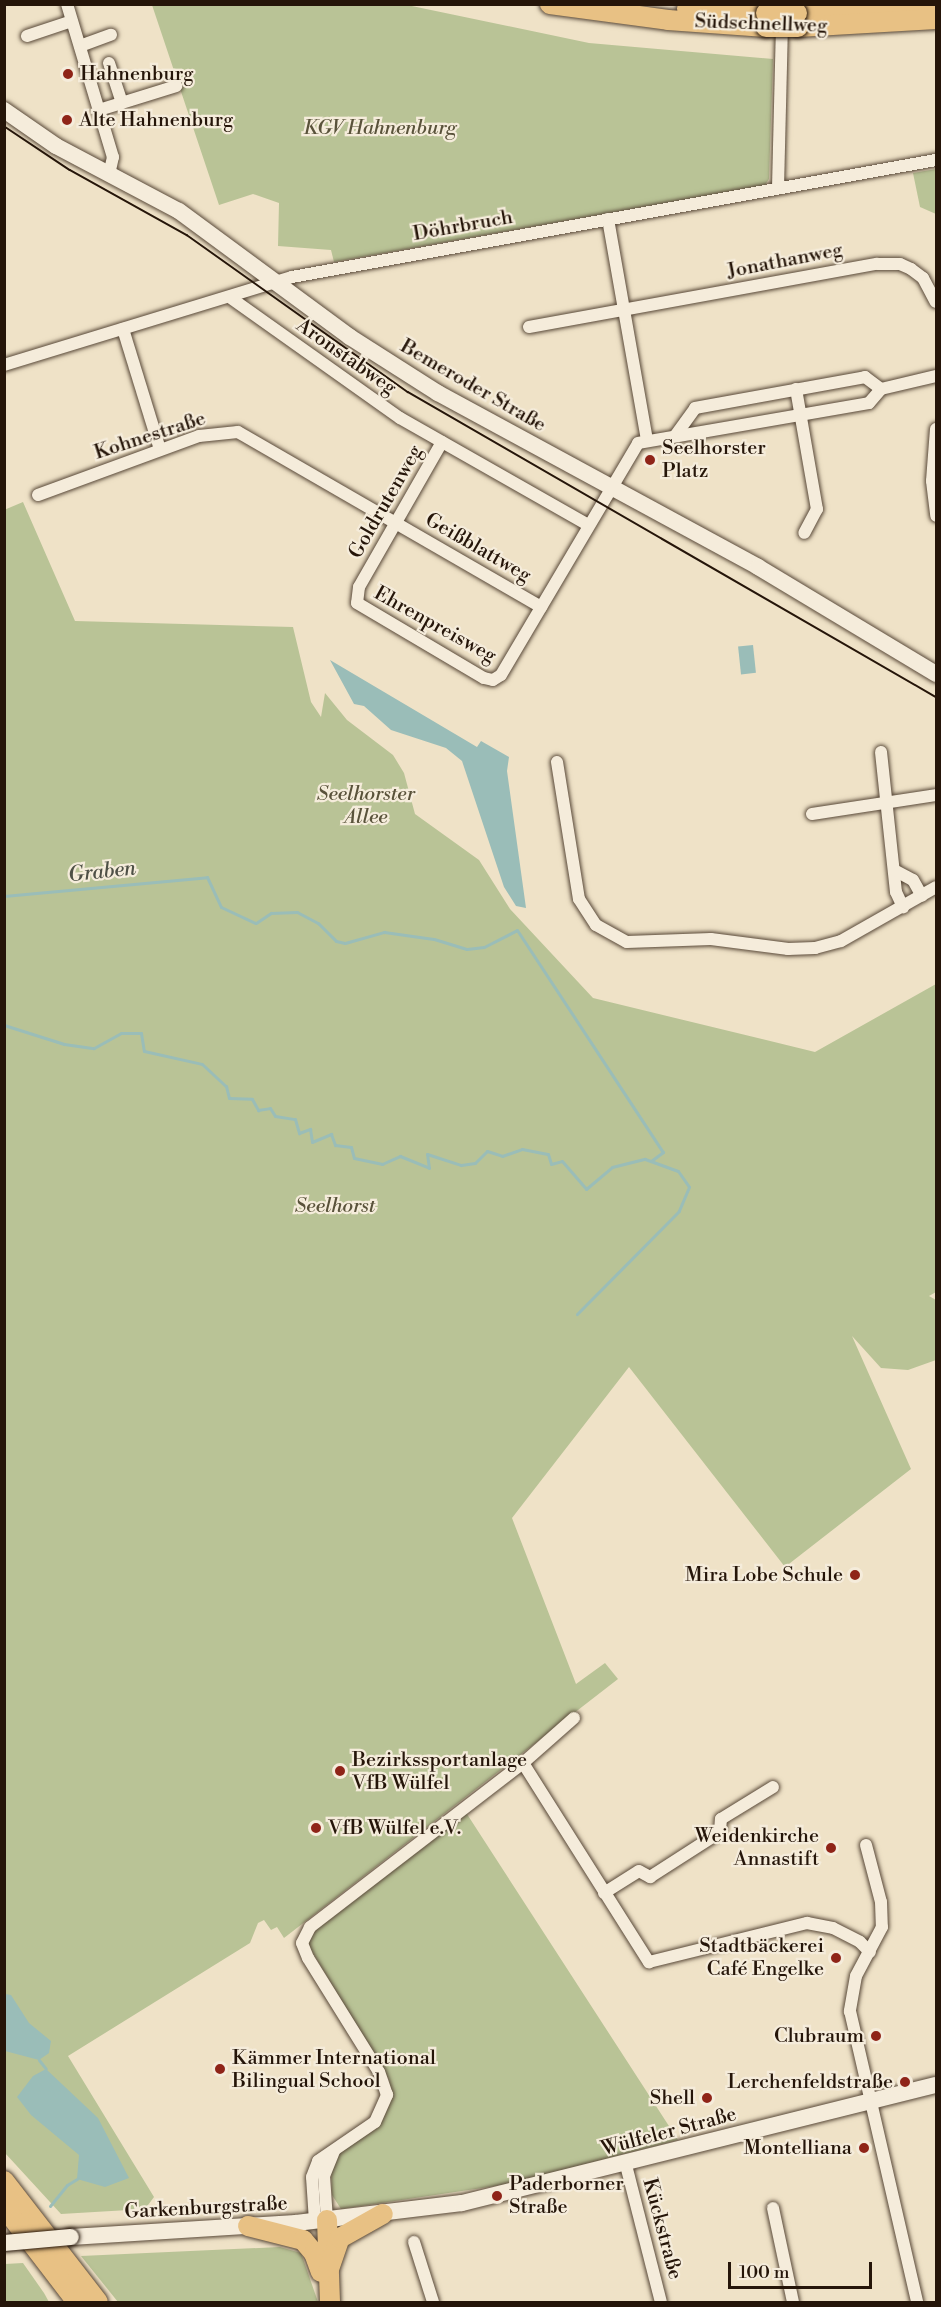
<!DOCTYPE html>
<html>
<head>
<meta charset="utf-8">
<style>
	body { margin:0 }
	#map { position:relative; width:941px; height:2307px; overflow:hidden; background:#efe2c7; font-family:"Libre Bodoni",serif }
	div>[style] { position:absolute }
	[style*='--x'] { left:calc(var(--x)*1px); top:calc(var(--y)*1px); width:calc(var(--w)*1px); rotate:calc(var(--a)*1deg) }
	.green>* { inset:0; background:#b9c396 }
	.water>* { inset:0; background:#9abdb8; transform-origin:0 0 }
	.stream>* { height:3px; margin:-1.5px; padding:0 1.5px; transform-origin:1.5px; border-radius:1.5px; background:#9abdb8 }
	.roads { filter:drop-shadow(0 0 2px #584838) drop-shadow(0 0 2px #584838) }
	.minor>* { height:12px; margin:-6px; padding:0 6px; transform-origin:6px; border-radius:6px; background:#f5ecdb }
	.secondary>* { height:16px; margin:-8px; padding:0 8px; transform-origin:8px; border-radius:8px; background:#f5ecdb }
	.trunk>* { height:20px; margin:-10px; padding:0 10px; transform-origin:10px; border-radius:10px; background:#e8c184 }
	.tram>* { height:1.5px; margin:-0.75px; padding:0 0.75px; transform-origin:0.75px; border-radius:0.75px; background:#251509 }
	.bridges { filter:drop-shadow(0 0 2px #251509) drop-shadow(0 0 2px #251509) }
	.secondary-bridge>* { height:16px; margin:-8px; padding:0 8px; transform-origin:8px; border-radius:8px; background:#f5ecdb }
	.trunk-bridge>* { height:20px; margin:-10px; padding:0 10px; transform-origin:10px; border-radius:10px; background:#e8c184 }
	.dots>* { width:16px; height:16px; translate:-50% -50%; box-sizing:border-box; border:3px solid #f5ecdb; border-radius:50% }
	span { translate:-50% -50%; white-space:nowrap; text-align:center; line-height:1.15; -webkit-text-stroke:4.5px #f5ecdb; paint-order:stroke }
	.street-label { font-size:20px; color:#251509 }
	.poi-label { font-size:20px; color:#251509 }
	.left { translate:0 -50%; text-align:left }
	.right { translate:-100% -50%; text-align:right }
	.park-label { font-size:20px; color:#59523a; font-style:italic }
	.water-label { font-size:21px; color:#4e5046; font-style:italic }
	.frame { position:absolute; inset:0; border:6px solid #251509; pointer-events:none }
	.scale { position:absolute; left:728px; top:2262px; width:144px; height:27px; box-sizing:border-box; border:3px solid #251509; border-top:0; padding-left:8px; font-size:18px; line-height:21px; white-space:nowrap; color:#251509; -webkit-text-stroke:4px #f5ecdb; paint-order:stroke }
</style>
</head>
<body>
<div id="map">
	<div class="green">
		<i style="clip-path:polygon(152px 5px,407px 5px,589px 43px,773px 59px,769px 179px,765px 185px,334px 262px,331px 250px,278px 246px,279px 203px,253px 194px,219px 205px)"></i>
		<i style="clip-path:polygon(936px 169px,936px 214px,920px 207px,913px 173px)"></i>
		<i style="clip-path:polygon(23px 502px,75px 621px,293px 627px,311px 702px,321px 717px,325px 693px,347px 720px,393px 755px,404px 773px,415px 814px,479px 860px,510px 909px,593px 998px,815px 1052px,936px 984px,936px 1292px,929px 1296px,936px 1300px,936px 1360px,908px 1370px,881px 1368px,852px 1336px,911px 1469px,785px 1567px,629px 1367px,512px 1518px,576px 1684px,605px 1663px,618px 1679px,284px 1938px,277px 1927px,271px 1930px,264px 1920px,258px 1923px,250px 1943px,68px 2056px,154px 2197px,145px 2209px,61px 2214px,5px 2153px,4px 510px)"></i>
		<i style="clip-path:polygon(465px 1811px,678px 2140px,509px 2184px,341px 2209px,332px 2195px,331px 2168px,340px 2152px,379px 2127px,391px 2095px,389px 2080px,307px 1943px,313px 1930px)"></i>
		<i style="clip-path:polygon(280px 2247px,301px 2253px,318px 2302px,118px 2302px,81px 2256px)"></i>
		<i style="clip-path:polygon(23px 2263px,44px 2293px,49px 2302px,5px 2302px,5px 2264px)"></i>
	</div>
	<div class="water">
		<i style="left:753px;top:645px;width:28px;height:15px;rotate:84deg"></i>
		<i style="clip-path:polygon(330px 660px,477px 747px,481px 741px,509px 757px,507px 771px,526px 908px,516px 906px,504px 887px,462px 761px,446px 748px,391px 730px,364px 706px,354px 704px)"></i>
		<i style="clip-path:polygon(5px 1994px,11px 1995px,29px 2023px,51px 2041px,49px 2053px,39px 2060px,5px 2051px)"></i>
		<i style="clip-path:polygon(46px 2069px,98px 2118px,129px 2178px,105px 2187px,77px 2179px,79px 2155px,31px 2115px,17px 2097px,33px 2076px)"></i>
	</div>
	<div class="stream">
		<i style="--x:4;--y:896;--w:204;--a:-5.3"></i>
		<i style="--x:207;--y:877;--w:33;--a:65"></i>
		<i style="--x:221;--y:907;--w:38;--a:25"></i>
		<i style="--x:256;--y:923;--w:18;--a:-34"></i>
		<i style="--x:271;--y:913;--w:26;--a:-2"></i>
		<i style="--x:297;--y:912;--w:24;--a:28"></i>
		<i style="--x:318;--y:923;--w:25;--a:45"></i>
		<i style="--x:336;--y:941;--w:9;--a:13"></i>
		<i style="--x:345;--y:943;--w:41;--a:-15.8"></i>
		<i style="--x:384;--y:932;--w:50;--a:8"></i>
		<i style="--x:434;--y:939;--w:34;--a:17"></i>
		<i style="--x:467;--y:949;--w:17;--a:-7"></i>
		<i style="--x:484;--y:947;--w:37;--a:-27"></i>
		<i style="--x:517;--y:930;--w:266;--a:56.7"></i>
		<i style="--x:663;--y:1152;--w:15;--a:143"></i>
		<i style="--x:4;--y:1025;--w:63;--a:17.6"></i>
		<i style="--x:64;--y:1044;--w:30;--a:8"></i>
		<i style="--x:94;--y:1048;--w:31;--a:-29"></i>
		<i style="--x:121;--y:1033;--w:20;--a:0"></i>
		<i style="--x:141;--y:1033;--w:18;--a:81"></i>
		<i style="--x:144;--y:1051;--w:59;--a:12.6"></i>
		<i style="--x:202;--y:1064;--w:33;--a:43"></i>
		<i style="--x:226;--y:1086;--w:12;--a:76"></i>
		<i style="--x:229;--y:1098;--w:23;--a:2"></i>
		<i style="--x:252;--y:1099;--w:13;--a:61"></i>
		<i style="--x:258;--y:1110;--w:12;--a:-9"></i>
		<i style="--x:270;--y:1108;--w:9;--a:58"></i>
		<i style="--x:275;--y:1116;--w:20;--a:9"></i>
		<i style="--x:295;--y:1119;--w:15;--a:74"></i>
		<i style="--x:299;--y:1133;--w:12;--a:-20"></i>
		<i style="--x:310;--y:1129;--w:13;--a:81"></i>
		<i style="--x:312;--y:1142;--w:21;--a:-23"></i>
		<i style="--x:331;--y:1134;--w:12;--a:70"></i>
		<i style="--x:335;--y:1145;--w:16;--a:7"></i>
		<i style="--x:351;--y:1147;--w:11;--a:75"></i>
		<i style="--x:354;--y:1158;--w:29;--a:12"></i>
		<i style="--x:382;--y:1164;--w:20;--a:-24"></i>
		<i style="--x:400;--y:1156;--w:31;--a:22"></i>
		<i style="--x:429;--y:1168;--w:14;--a:-98"></i>
		<i style="--x:427;--y:1154;--w:36;--a:18"></i>
		<i style="--x:461;--y:1165;--w:14;--a:-8"></i>
		<i style="--x:475;--y:1163;--w:17;--a:-45"></i>
		<i style="--x:487;--y:1151;--w:16;--a:18"></i>
		<i style="--x:502;--y:1156;--w:21;--a:-19"></i>
		<i style="--x:522;--y:1149;--w:26;--a:11"></i>
		<i style="--x:548;--y:1154;--w:10;--a:73"></i>
		<i style="--x:551;--y:1164;--w:11;--a:-15"></i>
		<i style="--x:562;--y:1161;--w:37;--a:49"></i>
		<i style="--x:586;--y:1189;--w:34;--a:-40"></i>
		<i style="--x:612;--y:1167;--w:34;--a:-14"></i>
		<i style="--x:645;--y:1159;--w:35;--a:20"></i>
		<i style="--x:678;--y:1171;--w:19;--a:55"></i>
		<i style="--x:689;--y:1187;--w:26;--a:113"></i>
		<i style="--x:679;--y:1211;--w:145;--a:134.7"></i>
		<i style="--x:39;--y:2060;--w:11;--a:52"></i>
		<i style="--x:50;--y:2206;--w:27;--a:-51"></i>
		<i style="--x:67;--y:2185;--w:12;--a:-31"></i>
	</div>
	<div class="roads">
		<div class="minor">
			<i style="--x:67;--y:4;--w:160;--a:73.3"></i>
			<i style="--x:113;--y:157;--w:17;--a:103"></i>
			<i style="--x:27;--y:36;--w:47;--a:-18.4"></i>
			<i style="--x:80;--y:46;--w:33;--a:-20"></i>
			<i style="--x:109;--y:63;--w:42;--a:72"></i>
			<i style="--x:99;--y:110;--w:81;--a:-17.3"></i>
			<i style="--x:778;--y:188;--w:166;--a:-88.6"></i>
			<i style="--x:608;--y:219;--w:225;--a:80"></i>
			<i style="--x:231;--y:298;--w:207;--a:35.4"></i>
			<i style="--x:400;--y:418;--w:216;--a:29.6"></i>
			<i style="--x:529;--y:327;--w:354;--a:-10.3"></i>
			<i style="--x:877;--y:264;--w:23;--a:0"></i>
			<i style="--x:900;--y:264;--w:12;--a:24"></i>
			<i style="--x:911;--y:269;--w:15;--a:37"></i>
			<i style="--x:923;--y:278;--w:27;--a:62"></i>
			<i style="--x:123;--y:329;--w:126;--a:72.9"></i>
			<i style="--x:4;--y:365;--w:301;--a:-17"></i>
			<i style="--x:292;--y:277;--w:655;--a:-10.3"></i>
			<i style="--x:796;--y:389;--w:122;--a:80.1"></i>
			<i style="--x:817;--y:509;--w:27;--a:118"></i>
			<i style="--x:936;--y:429;--w:52;--a:94.4"></i>
			<i style="--x:932;--y:481;--w:35;--a:83"></i>
			<i style="--x:675;--y:436;--w:34;--a:-54"></i>
			<i style="--x:695;--y:408;--w:173;--a:-10.3"></i>
			<i style="--x:865;--y:377;--w:20;--a:37"></i>
			<i style="--x:442;--y:442;--w:167;--a:119.8"></i>
			<i style="--x:359;--y:587;--w:16;--a:97"></i>
			<i style="--x:357;--y:603;--w:147;--a:30.6"></i>
			<i style="--x:484;--y:678;--w:9;--a:13"></i>
			<i style="--x:493;--y:680;--w:9;--a:-32"></i>
			<i style="--x:501;--y:675;--w:269;--a:-59.4"></i>
			<i style="--x:638;--y:443;--w:234;--a:-9.8"></i>
			<i style="--x:869;--y:403;--w:18;--a:-49"></i>
			<i style="--x:881;--y:389;--w:57;--a:-13.3"></i>
			<i style="--x:38;--y:495;--w:171;--a:-20.1"></i>
			<i style="--x:199;--y:436;--w:39;--a:-6"></i>
			<i style="--x:238;--y:432;--w:350;--a:30"></i>
			<i style="--x:881;--y:752;--w:141;--a:83.9"></i>
			<i style="--x:896;--y:892;--w:17;--a:65"></i>
			<i style="--x:557;--y:762;--w:139;--a:80.9"></i>
			<i style="--x:579;--y:899;--w:31;--a:57"></i>
			<i style="--x:596;--y:925;--w:35;--a:29"></i>
			<i style="--x:627;--y:942;--w:84;--a:-2"></i>
			<i style="--x:711;--y:939;--w:78;--a:7.4"></i>
			<i style="--x:788;--y:949;--w:27;--a:-2"></i>
			<i style="--x:815;--y:948;--w:27;--a:-15"></i>
			<i style="--x:841;--y:941;--w:109;--a:-29.6"></i>
			<i style="--x:812;--y:814;--w:125;--a:-8.7"></i>
			<i style="--x:894;--y:870;--w:21;--a:28"></i>
			<i style="--x:913;--y:880;--w:18;--a:61"></i>
			<i style="--x:523;--y:1763;--w:236;--a:57.7"></i>
			<i style="--x:649;--y:1962;--w:163;--a:-13.9"></i>
			<i style="--x:807;--y:1923;--w:26;--a:11"></i>
			<i style="--x:833;--y:1928;--w:30;--a:27"></i>
			<i style="--x:860;--y:1942;--w:14;--a:45"></i>
			<i style="--x:866;--y:1845;--w:59;--a:75.3"></i>
			<i style="--x:881;--y:1902;--w:25;--a:88"></i>
			<i style="--x:882;--y:1927;--w:55;--a:118"></i>
			<i style="--x:856;--y:1976;--w:36;--a:100"></i>
			<i style="--x:850;--y:2011;--w:299;--a:77"></i>
			<i style="--x:604;--y:1893;--w:41;--a:-32.2"></i>
			<i style="--x:639;--y:1871;--w:13;--a:29"></i>
			<i style="--x:650;--y:1877;--w:83;--a:-32.7"></i>
			<i style="--x:720;--y:1832;--w:13;--a:-86"></i>
			<i style="--x:721;--y:1819;--w:61;--a:-31.6"></i>
			<i style="--x:626;--y:2165;--w:141;--a:75.7"></i>
			<i style="--x:773;--y:2208;--w:96;--a:78"></i>
			<i style="--x:327;--y:2220;--w:44;--a:-93.9"></i>
			<i style="--x:324;--y:2176;--w:27;--a:-68"></i>
			<i style="--x:315;--y:2221;--w:44;--a:-93.9"></i>
			<i style="--x:312;--y:2177;--w:17;--a:-69"></i>
			<i style="--x:318;--y:2161;--w:69;--a:-34.4"></i>
			<i style="--x:375;--y:2122;--w:30;--a:-66"></i>
			<i style="--x:387;--y:2095;--w:24;--a:-109"></i>
			<i style="--x:379;--y:2072;--w:134;--a:-121.9"></i>
			<i style="--x:308;--y:1958;--w:16;--a:-112"></i>
			<i style="--x:302;--y:1943;--w:18;--a:-63"></i>
			<i style="--x:310;--y:1927;--w:269;--a:-37.6"></i>
			<i style="--x:523;--y:1763;--w:68;--a:-41.4"></i>
			<i style="--x:414;--y:2242;--w:63;--a:72.4"></i>
		</div>
		<div class="secondary">
			<i style="--x:4;--y:110;--w:63;--a:34.7"></i>
			<i style="--x:56;--y:146;--w:139;--a:27.9"></i>
			<i style="--x:179;--y:211;--w:212;--a:36.4"></i>
			<i style="--x:350;--y:337;--w:104;--a:32.5"></i>
			<i style="--x:438;--y:393;--w:364;--a:28.5"></i>
			<i style="--x:758;--y:567;--w:208;--a:31"></i>
			<i style="--x:71;--y:2237;--w:225;--a:-3.6"></i>
			<i style="--x:296;--y:2223;--w:167;--a:-6.9"></i>
			<i style="--x:462;--y:2203;--w:488;--a:-14"></i>
		</div>
		<div class="trunk">
			<i style="--x:550;--y:4;--w:119;--a:7.7"></i>
			<i style="--x:668;--y:20;--w:98;--a:4.1"></i>
			<i style="--x:687;--y:9;--w:79;--a:2.9"></i>
			<i style="--x:797;--y:13;--w:132;--a:-3.9"></i>
			<i style="--x:798;--y:27;--w:138;--a:-3.3"></i>
			<i style="--x:4;--y:2181;--w:153;--a:52.2"></i>
			<i style="--x:4;--y:2207;--w:120;--a:52.5"></i>
			<i style="--x:327;--y:2220;--w:82;--a:87.9"></i>
			<i style="--x:248;--y:2226;--w:57;--a:14.3"></i>
			<i style="--x:303;--y:2240;--w:17;--a:50"></i>
			<i style="--x:314;--y:2253;--w:20;--a:70"></i>
			<i style="--x:328;--y:2272;--w:36;--a:-71"></i>
			<i style="--x:340;--y:2238;--w:49;--a:-29.2"></i>
		</div>
	</div>
	<div class="tram">
		<i style="--x:4;--y:126;--w:79;--a:33.7"></i>
		<i style="--x:70;--y:170;--w:134;--a:29.1"></i>
		<i style="--x:187;--y:235;--w:271;--a:35.4"></i>
		<i style="--x:408;--y:392;--w:610;--a:30.01"></i>
	</div>
	<div class="bridges">
		<div class="secondary-bridge">
			<i style="--x:4;--y:2243;--w:67;--a:-5.1"></i>
		</div>
		<div class="trunk-bridge">
			<i style="--x:766;--y:13;--w:31;--a:0"></i>
			<i style="--x:766;--y:27;--w:32;--a:0"></i>
		</div>
	</div>
	<div class="dots">
		<i style="left:68px;top:74px;background:#8f2418"></i>
		<i style="left:67px;top:120px;background:#8f2418"></i>
		<i style="left:650px;top:460px;background:#8f2418"></i>
		<i style="left:855px;top:1575px;background:#8f2418"></i>
		<i style="left:340px;top:1771px;background:#8f2418"></i>
		<i style="left:316px;top:1828px;background:#8f2418"></i>
		<i style="left:831px;top:1848px;background:#8f2418"></i>
		<i style="left:836px;top:1958px;background:#8f2418"></i>
		<i style="left:876px;top:2036px;background:#8f2418"></i>
		<i style="left:220px;top:2069px;background:#8f2418"></i>
		<i style="left:905px;top:2082px;background:#8f2418"></i>
		<i style="left:707px;top:2098px;background:#8f2418"></i>
		<i style="left:864px;top:2148px;background:#8f2418"></i>
		<i style="left:497px;top:2196px;background:#8f2418"></i>
	</div>
	<div class="street-label">
		<span style="left:761px;top:24px;rotate:2deg">Südschnellweg</span>
		<span style="left:463px;top:226px;rotate:-10deg">Döhrbruch</span>
		<span style="left:785px;top:261px;rotate:-11deg">Jonathanweg</span>
		<span style="left:346px;top:357px;rotate:35deg">Aronstabweg</span>
		<span style="left:473px;top:386px;rotate:30deg">Bemeroder Straße</span>
		<span style="left:150px;top:436px;rotate:-18deg">Kohnestraße</span>
		<span style="left:386px;top:502px;rotate:-60deg">Goldrutenweg</span>
		<span style="left:478px;top:548px;rotate:30deg">Geißblattweg</span>
		<span style="left:435px;top:625px;rotate:29deg">Ehrenpreisweg</span>
		<span style="left:669px;top:2132px;rotate:-15deg">Wülfeler Straße</span>
		<span style="left:206px;top:2208px;rotate:-3deg">Garkenburgstraße</span>
		<span style="left:662px;top:2229px;rotate:75deg">Kückstraße</span>
	</div>
	<div class="poi-label">
		<span class="left" style="left:80px;top:74px">Hahnenburg</span>
		<span class="left" style="left:79px;top:120px">Alte Hahnenburg</span>
		<span class="left" style="left:662px;top:460px">Seelhorster<br>Platz</span>
		<span class="right" style="left:843px;top:1575px">Mira Lobe Schule</span>
		<span class="left" style="left:352px;top:1772px">Bezirkssportanlage<br>VfB Wülfel</span>
		<span class="left" style="left:328px;top:1828px">VfB Wülfel e.V.</span>
		<span class="right" style="left:819px;top:1848px">Weidenkirche<br>Annastift</span>
		<span class="right" style="left:824px;top:1958px">Stadtbäckerei<br>Café Engelke</span>
		<span class="right" style="left:864px;top:2036px">Clubraum</span>
		<span class="left" style="left:232px;top:2070px">Kämmer International<br>Bilingual School</span>
		<span class="right" style="left:893px;top:2082px">Lerchenfeldstraße</span>
		<span class="right" style="left:695px;top:2098px">Shell</span>
		<span class="right" style="left:852px;top:2148px">Montelliana</span>
		<span class="left" style="left:509px;top:2196px">Paderborner<br>Straße</span>
	</div>
	<div class="park-label">
		<span style="left:380px;top:128px">KGV Hahnenburg</span>
		<span style="left:366px;top:806px">Seelhorster<br>Allee</span>
		<span style="left:335px;top:1206px">Seelhorst</span>
	</div>
	<div class="water-label">
		<span style="left:102px;top:872px;rotate:-6deg">Graben</span>
	</div>
	<div class="frame"></div>
	<div class="scale">100 m</div>
</div>
</body>
</html>
